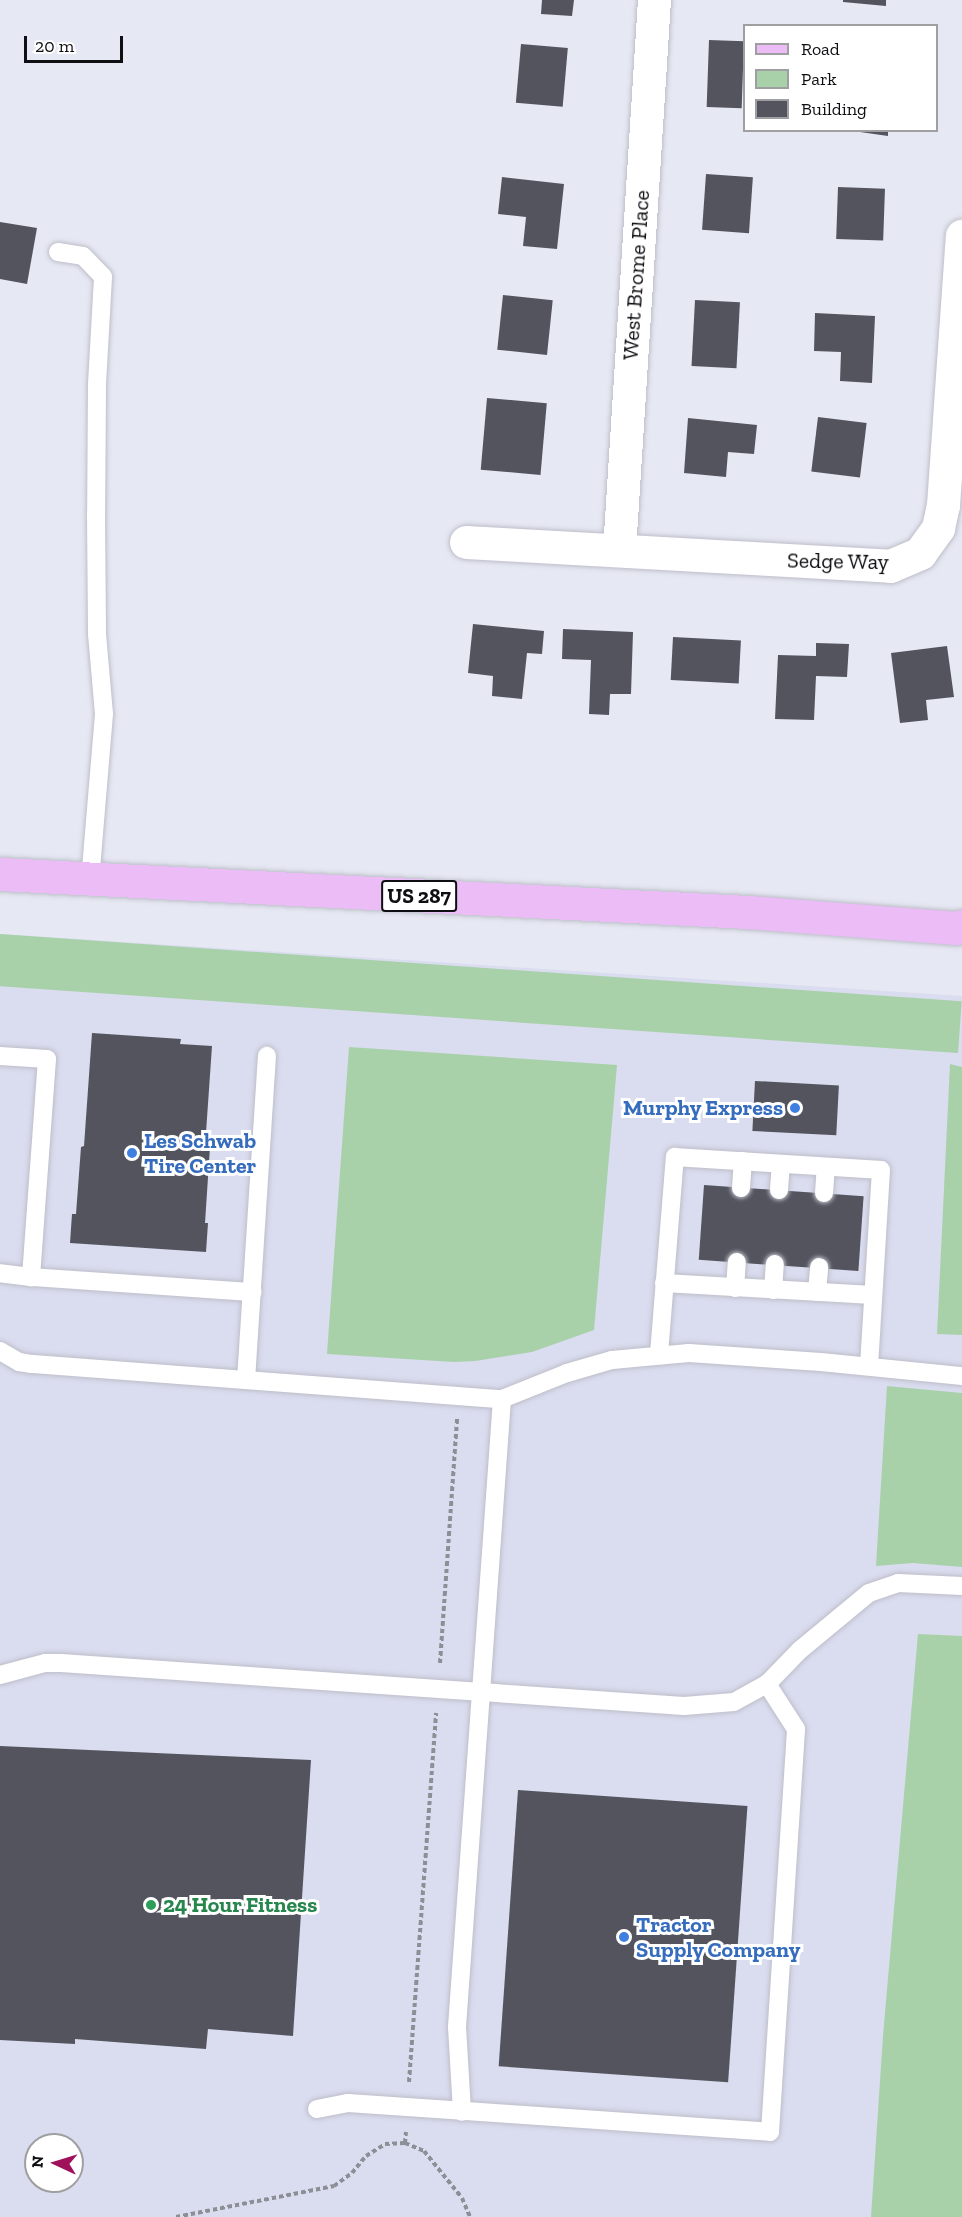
<!DOCTYPE html>
<html>
<head>
<meta charset="utf-8">
<style>
	body { margin:0 }
	#map { position:relative; width:962px; height:2217px; overflow:hidden; background:#e6e8f3; font-family:"Zilla Slab",serif }
	div>[style] { position:absolute }
	[style*='--x'] { left:calc(var(--x)*1px); top:calc(var(--y)*1px); width:calc(var(--w)*1px); rotate:calc(var(--a)*1deg) }
	.built>* { inset:0; background:#dadcef }
	.green>* { inset:0; background:#a8d1a9; transform-origin:0 0 }
	.building>* { inset:0; background:#53545e; transform-origin:0 0 }
	.path>* { height:4px; margin-top:-2px; transform-origin:0; background:repeating-linear-gradient(90deg,#8d8f97 0 4.5px,transparent 0 7.5px) }
	.roads { filter:drop-shadow(0 0 2px #bdbec9) drop-shadow(0 0 2px #bdbec9) }
	.lane>* { height:18px; margin:-9px; padding:0 9px; transform-origin:9px; border-radius:9px; background:#fff }
	.street>* { height:33px; margin:-16.5px; padding:0 16.5px; transform-origin:16.5px; border-radius:16.5px; background:#fff }
	.primary>* { height:33px; margin:-16.5px; padding:0 16.5px; transform-origin:16.5px; border-radius:16.5px; background:#ecbcf7 }
	.dots>* { width:16px; height:16px; translate:-50% -50%; box-sizing:border-box; border:3px solid #fff; border-radius:50% }
	span { translate:-50% -50%; white-space:nowrap; text-align:center; line-height:1.15; -webkit-text-stroke:6px #fff; paint-order:stroke }
	.shield-label span { padding:2px 4px; background:#fff; border:2px solid; border-radius:4px; -webkit-text-stroke-width:0 }
	.shield-label { font-size:21px; color:#0f0f13; font-weight:700 }
	.street-label { font-size:22px; color:#0f0f13 }
	.shop-label { font-size:22px; color:#366cbe; font-weight:700 }
	.right { translate:-100% -50%; text-align:right }
	.left { translate:0 -50%; text-align:left }
	.leisure-label { font-size:22px; color:#27864d; font-weight:700 }
	.legend { position:absolute; left:743px; top:24px; width:195px; height:108px; box-sizing:border-box; background:#fff; border:2px solid #9f9fa1; margin:0; padding:8px 10px; list-style:none; font-size:18px; color:#0f0f13 }
	.legend li { display:flex; align-items:center; gap:12px; height:30px }
	.legend b { width:30px; border:2px solid #9f9fa1 }
	.north { position:absolute; left:24px; top:2133px; width:60px; height:60px; box-sizing:border-box; background:#fff; border:2px solid #9f9fa1; border-radius:50%; rotate:274deg; font-size:16px; font-weight:700; line-height:24px; text-align:center; color:#0f0f13 }
	.north::after { content:''; display:block; margin:auto; width:21px; height:27px; background:#9f115b; clip-path:polygon(50% 0,100% 100%,50% 72%,0 100%) }
	.scale { position:absolute; left:24px; top:36px; width:99px; height:27px; box-sizing:border-box; border:3px solid #0f0f13; border-top:0; padding-left:8px; font-size:18px; line-height:21px; white-space:nowrap; color:#0f0f13; -webkit-text-stroke:4px #fff; paint-order:stroke }
</style>
</head>
<body>
<div id="map">
	<div class="built">
		<i style="clip-path:polygon(evenodd,0 934px,962px 996px,962px 2217px,0 2217px,0 934px,36px 2145px,72px 2145px,72px 2181px,36px 2181px,36px 2145px)"></i>
	</div>
	<div class="green">
		<i style="left:0;top:934px;width:964px;height:52px;rotate:4deg"></i>
		<i style="clip-path:polygon(349px 1047px,617px 1065px,594px 1330px,532px 1352px,475px 1361px,454px 1362px,327px 1354px)"></i>
		<i style="clip-path:polygon(950px 1064px,962px 1067px,962px 1335px,937px 1334px)"></i>
		<i style="clip-path:polygon(887px 1386px,962px 1393px,962px 1567px,913px 1563px,876px 1566px)"></i>
		<i style="clip-path:polygon(918px 1634px,962px 1636px,962px 2217px,871px 2217px,883px 2036px)"></i>
	</div>
	<div class="building">
		<i style="clip-path:polygon(542px 0,574px 0,572px 16px,541px 14px)"></i>
		<i style="clip-path:polygon(843px 0,886px 0,886px 6px,843px 2px)"></i>
		<i style="left:709px;top:40px;width:35px;height:67px;rotate:2deg"></i>
		<i style="left:521px;top:44px;width:47px;height:59px;rotate:5deg"></i>
		<i style="clip-path:polygon(846px 130px,888px 130px,888px 136px)"></i>
		<i style="left:706px;top:174px;width:47px;height:56px;rotate:4deg"></i>
		<i style="clip-path:polygon(502px 177px,564px 184px,557px 249px,523px 246px,526px 217px,498px 214px)"></i>
		<i style="left:838px;top:187px;width:47px;height:52px;rotate:2deg"></i>
		<i style="clip-path:polygon(0 222px,37px 228px,27px 284px,0 279px)"></i>
		<i style="left:503px;top:295px;width:50px;height:55px;rotate:6deg"></i>
		<i style="left:695px;top:300px;width:45px;height:66px;rotate:3deg"></i>
		<i style="clip-path:polygon(815px 313px,875px 316px,872px 383px,840px 381px,841px 352px,814px 351px)"></i>
		<i style="left:487px;top:398px;width:60px;height:72px;rotate:5deg"></i>
		<i style="left:818px;top:417px;width:49px;height:55px;rotate:7deg"></i>
		<i style="clip-path:polygon(688px 418px,757px 425px,754px 454px,728px 452px,726px 477px,684px 473px)"></i>
		<i style="clip-path:polygon(473px 624px,544px 631px,542px 654px,527px 653px,522px 699px,492px 696px,493px 676px,468px 673px)"></i>
		<i style="clip-path:polygon(563px 629px,633px 632px,631px 694px,610px 694px,609px 715px,589px 714px,591px 660px,562px 659px)"></i>
		<i style="left:673px;top:637px;width:68px;height:43px;rotate:3deg"></i>
		<i style="clip-path:polygon(816px 643px,849px 644px,847px 677px,816px 676px,814px 720px,775px 719px,778px 655px,816px 656px)"></i>
		<i style="clip-path:polygon(947px 646px,954px 697px,926px 700px,928px 720px,900px 723px,891px 653px)"></i>
		<i style="clip-path:polygon(92px 1033px,181px 1039px,180px 1044px,212px 1046px,205px 1147px,210px 1147px,205px 1223px,208px 1223px,206px 1252px,70px 1243px,72px 1214px,76px 1214px,81px 1147px,84px 1146px)"></i>
		<i style="left:755px;top:1081px;width:84px;height:50px;rotate:3deg"></i>
		<i style="left:704px;top:1185px;width:160px;height:75px;rotate:4deg"></i>
		<i style="clip-path:polygon(0 1746px,311px 1760px,293px 2036px,208px 2029px,206px 2049px,75px 2039px,75px 2044px,0 2040px)"></i>
		<i style="left:518px;top:1790px;width:230px;height:277px;rotate:4deg"></i>
	</div>
	<div class="path">
		<i style="--x:440;--y:1663;--w:245;--a:-86"></i>
		<i style="--x:409;--y:2082;--w:370;--a:-85.8"></i>
		<i style="--x:405;--y:2143;--w:11;--a:-85"></i>
		<i style="--x:176;--y:2217;--w:161;--a:-11.1"></i>
		<i style="--x:334;--y:2186;--w:22;--a:-36"></i>
		<i style="--x:352;--y:2173;--w:22;--a:-51"></i>
		<i style="--x:366;--y:2156;--w:22;--a:-32"></i>
		<i style="--x:385;--y:2144;--w:20;--a:-3"></i>
		<i style="--x:405;--y:2143;--w:21;--a:23"></i>
		<i style="--x:424;--y:2151;--w:60;--a:51"></i>
		<i style="--x:462;--y:2198;--w:21;--a:67"></i>
	</div>
	<div class="roads">
		<div class="lane">
			<i style="--x:58;--y:252;--w:25;--a:9"></i>
			<i style="--x:83;--y:256;--w:29;--a:46"></i>
			<i style="--x:103;--y:277;--w:109;--a:93.2"></i>
			<i style="--x:97;--y:386;--w:129;--a:90.4"></i>
			<i style="--x:96;--y:515;--w:119;--a:89.5"></i>
			<i style="--x:97;--y:634;--w:80;--a:85"></i>
			<i style="--x:104;--y:714;--w:167;--a:94.8"></i>
			<i style="--x:0;--y:1056;--w:47;--a:3.7"></i>
			<i style="--x:47;--y:1059;--w:219;--a:94.2"></i>
			<i style="--x:31;--y:1277;--w:31;--a:-173"></i>
			<i style="--x:741;--y:1188;--w:27;--a:-86"></i>
			<i style="--x:779;--y:1190;--w:26;--a:-86"></i>
			<i style="--x:824;--y:1193;--w:26;--a:-86"></i>
			<i style="--x:31;--y:1277;--w:222;--a:3.9"></i>
			<i style="--x:664;--y:1283;--w:209;--a:3.3"></i>
			<i style="--x:735;--y:1288;--w:26;--a:-86"></i>
			<i style="--x:773;--y:1290;--w:26;--a:-86"></i>
			<i style="--x:817;--y:1292;--w:25;--a:-85"></i>
			<i style="--x:0;--y:1351;--w:22;--a:30"></i>
			<i style="--x:19;--y:1362;--w:13;--a:9"></i>
			<i style="--x:32;--y:1364;--w:471;--a:4.3"></i>
			<i style="--x:502;--y:1399;--w:630;--a:94.1"></i>
			<i style="--x:457;--y:2027;--w:85;--a:86.6"></i>
			<i style="--x:659;--y:1354;--w:198;--a:-85.4"></i>
			<i style="--x:675;--y:1157;--w:206;--a:3.6"></i>
			<i style="--x:881;--y:1170;--w:196;--a:93.5"></i>
			<i style="--x:246;--y:1380;--w:325;--a:-86.3"></i>
			<i style="--x:502;--y:1399;--w:70;--a:-21.8"></i>
			<i style="--x:567;--y:1373;--w:47;--a:-16.1"></i>
			<i style="--x:612;--y:1360;--w:77;--a:-5.2"></i>
			<i style="--x:689;--y:1353;--w:132;--a:3.9"></i>
			<i style="--x:821;--y:1362;--w:142;--a:5.7"></i>
			<i style="--x:0;--y:1675;--w:47;--a:-14.9"></i>
			<i style="--x:45;--y:1663;--w:16;--a:0"></i>
			<i style="--x:61;--y:1663;--w:624;--a:3.95"></i>
			<i style="--x:684;--y:1706;--w:50;--a:-4.6"></i>
			<i style="--x:734;--y:1702;--w:38;--a:-29"></i>
			<i style="--x:767;--y:1684;--w:47;--a:-45.9"></i>
			<i style="--x:800;--y:1650;--w:89;--a:-39.6"></i>
			<i style="--x:869;--y:1593;--w:31;--a:-19"></i>
			<i style="--x:898;--y:1583;--w:64;--a:2.7"></i>
			<i style="--x:317;--y:2109;--w:32;--a:-11"></i>
			<i style="--x:348;--y:2103;--w:423;--a:3.9"></i>
			<i style="--x:770;--y:2132;--w:404;--a:-86.3"></i>
			<i style="--x:796;--y:1729;--w:54;--a:-122.8"></i>
		</div>
		<div class="street">
			<i style="--x:466;--y:542;--w:425;--a:3.2"></i>
			<i style="--x:890;--y:566;--w:33;--a:-23"></i>
			<i style="--x:920;--y:553;--w:31;--a:-54"></i>
			<i style="--x:938;--y:528;--w:24;--a:-78"></i>
			<i style="--x:943;--y:505;--w:270;--a:-86"></i>
			<i style="--x:619;--y:550;--w:551;--a:-86.36"></i>
		</div>
		<div class="primary">
			<i style="--x:0;--y:874;--w:749;--a:2.91"></i>
			<i style="--x:748;--y:912;--w:209;--a:4.4"></i>
			<i style="--x:956;--y:928;--w:6;--a:-18"></i>
		</div>
	</div>
	<div class="dots">
		<i style="left:795px;top:1108px;background:#3f7fe0"></i>
		<i style="left:132px;top:1153px;background:#3f7fe0"></i>
		<i style="left:151px;top:1905px;background:#2e9e5b"></i>
		<i style="left:624px;top:1937px;background:#3f7fe0"></i>
	</div>
	<div class="shield-label">
		<span style="left:419px;top:896px">US 287</span>
	</div>
	<div class="street-label">
		<span style="left:636px;top:275px;rotate:-86deg">West Brome Place</span>
		<span style="left:838px;top:561px;rotate:1deg">Sedge Way</span>
	</div>
	<div class="shop-label">
		<span class="right" style="left:783px;top:1108px">Murphy Express</span>
		<span class="left" style="left:144px;top:1153px">Les Schwab<br>Tire Center</span>
		<span class="left" style="left:636px;top:1937px">Tractor<br>Supply Company</span>
	</div>
	<div class="leisure-label">
		<span class="left" style="left:163px;top:1905px">24 Hour Fitness</span>
	</div>
	<ul class="legend">
	<li><b style="height:8px;background:#ecbcf7"></b>Road</li>
	<li><b style="height:16px;background:#a8d1a9"></b>Park</li>
	<li><b style="height:16px;background:#53545e"></b>Building</li>
	</ul>
	<div class="north">N</div>
	<div class="scale">20 m</div>
</div>
</body>
</html>
